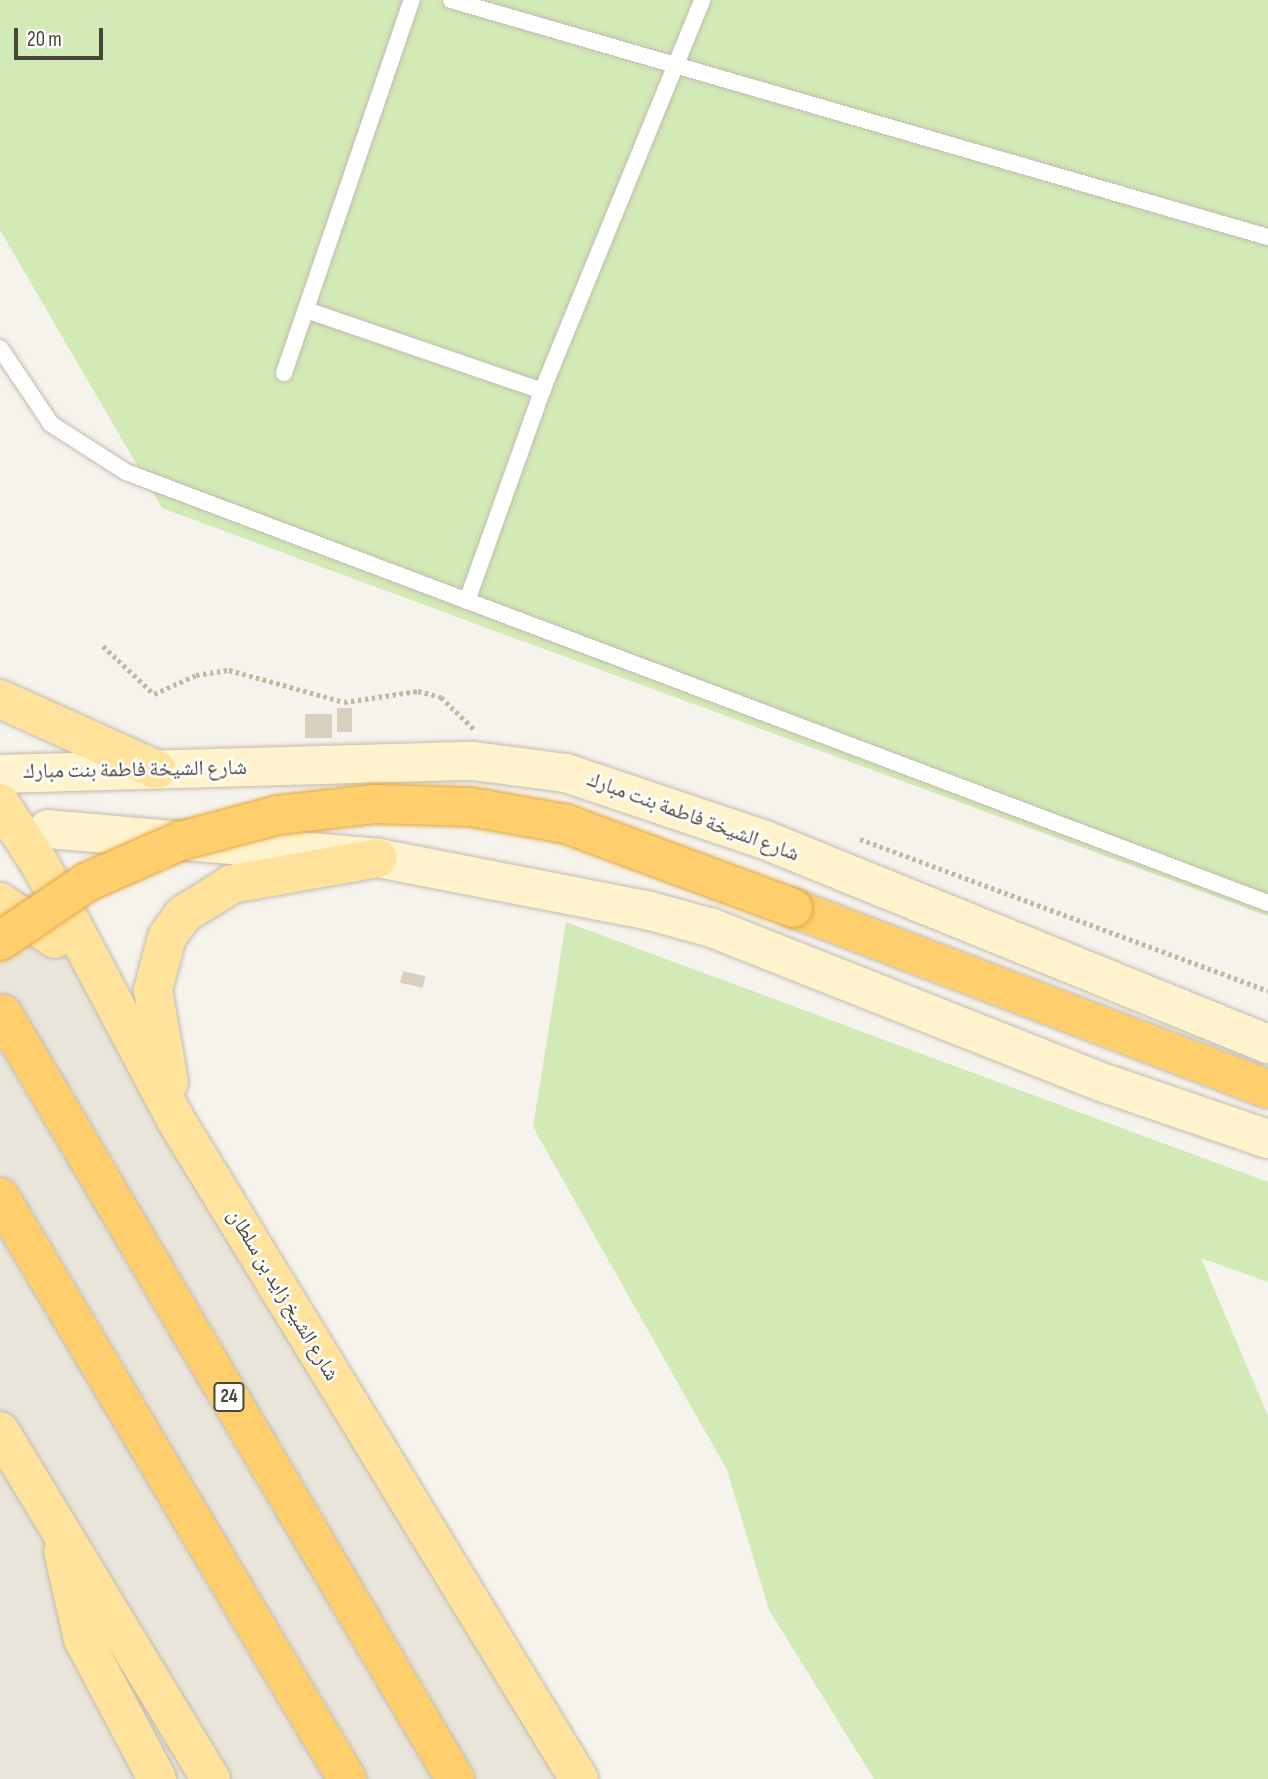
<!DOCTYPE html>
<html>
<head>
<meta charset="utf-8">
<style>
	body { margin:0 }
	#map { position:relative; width:1268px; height:1779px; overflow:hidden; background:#f6f3ec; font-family:"Sofia Sans Condensed","Noto Naskh Arabic",sans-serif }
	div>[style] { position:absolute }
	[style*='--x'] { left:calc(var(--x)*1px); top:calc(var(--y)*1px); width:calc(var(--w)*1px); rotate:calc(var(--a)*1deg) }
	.residential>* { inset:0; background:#eae5da }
	.green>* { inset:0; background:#d2eab5 }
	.building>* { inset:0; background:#d8cfc1; transform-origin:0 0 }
	.path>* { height:4.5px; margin-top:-2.25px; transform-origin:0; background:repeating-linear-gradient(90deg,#c4b79f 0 3.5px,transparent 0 7px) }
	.roads { filter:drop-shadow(0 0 2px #c2bbae) drop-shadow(0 0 2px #c2bbae) }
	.lane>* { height:16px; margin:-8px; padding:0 8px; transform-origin:8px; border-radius:8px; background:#fff }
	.secondary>* { height:38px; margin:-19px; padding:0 19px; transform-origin:19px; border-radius:19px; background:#fff3cd }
	.primary>* { height:38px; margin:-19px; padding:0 19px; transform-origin:19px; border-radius:19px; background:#ffe39c }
	.highway>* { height:38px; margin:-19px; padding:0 19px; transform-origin:19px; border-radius:19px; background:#ffcf6e }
	.bridges { filter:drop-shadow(0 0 2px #e0a43c) drop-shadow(0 0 2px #e0a43c) }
	.highway-bridge>* { height:38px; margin:-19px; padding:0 19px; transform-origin:19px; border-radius:19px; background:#ffcf6e }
	span { translate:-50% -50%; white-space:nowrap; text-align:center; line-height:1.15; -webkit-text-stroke:5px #fff; paint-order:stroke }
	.shield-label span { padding:2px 5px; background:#fff; border:2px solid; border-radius:5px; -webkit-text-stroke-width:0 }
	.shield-label { font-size:19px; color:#4b4439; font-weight:700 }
	.street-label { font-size:21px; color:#4b4439 }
	.scale { position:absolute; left:14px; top:28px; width:89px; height:32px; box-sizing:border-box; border:4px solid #4b4439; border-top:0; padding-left:9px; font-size:21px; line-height:24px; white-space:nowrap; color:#4b4439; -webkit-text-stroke:5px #fff; paint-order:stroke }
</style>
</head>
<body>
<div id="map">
	<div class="residential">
		<i style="clip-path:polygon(62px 893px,590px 1779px,0 1779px,0 894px)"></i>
	</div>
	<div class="green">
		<i style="clip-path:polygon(0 0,1268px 0,1268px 916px,162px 508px,0 230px)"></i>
		<i style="clip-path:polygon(566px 922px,1268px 1182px,1268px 1282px,1201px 1258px,1268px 1416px,1268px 1779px,874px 1779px,769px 1610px,727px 1470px,533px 1127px)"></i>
	</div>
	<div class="building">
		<i style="left:337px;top:708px;width:15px;height:24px"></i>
		<i style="left:305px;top:714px;width:27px;height:24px"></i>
		<i style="left:403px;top:971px;width:23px;height:12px;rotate:13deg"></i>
	</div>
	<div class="path">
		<i style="--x:103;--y:646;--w:70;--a:43.3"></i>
		<i style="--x:154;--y:694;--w:46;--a:-24.3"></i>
		<i style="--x:196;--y:675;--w:33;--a:-9"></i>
		<i style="--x:229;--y:670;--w:119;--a:15.5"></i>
		<i style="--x:344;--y:702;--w:75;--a:-8.5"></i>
		<i style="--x:418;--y:691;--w:24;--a:15"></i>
		<i style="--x:441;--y:697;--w:46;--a:44.1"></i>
		<i style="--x:860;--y:839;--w:435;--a:20.4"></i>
	</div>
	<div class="roads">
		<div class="lane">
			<i style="--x:451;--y:0;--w:851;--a:16.18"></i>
			<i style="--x:306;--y:310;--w:250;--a:18.9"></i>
			<i style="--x:0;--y:348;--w:92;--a:56.1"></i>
			<i style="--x:51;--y:424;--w:89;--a:32.6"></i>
			<i style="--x:126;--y:472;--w:1221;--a:20.68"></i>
			<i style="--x:284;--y:373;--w:394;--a:-71.1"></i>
			<i style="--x:467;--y:601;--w:223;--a:-70.3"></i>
			<i style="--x:542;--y:391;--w:422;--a:-67.7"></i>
		</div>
		<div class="secondary">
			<i style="--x:0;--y:774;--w:473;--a:-1.6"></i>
			<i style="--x:473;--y:761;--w:94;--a:7.4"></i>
			<i style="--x:566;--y:773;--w:210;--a:18.6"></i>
			<i style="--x:765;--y:840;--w:543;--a:22.08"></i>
			<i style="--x:48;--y:829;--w:331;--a:5"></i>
			<i style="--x:378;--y:858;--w:277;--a:11"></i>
			<i style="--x:650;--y:911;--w:64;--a:15.3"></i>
			<i style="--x:712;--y:928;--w:425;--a:21.6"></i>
			<i style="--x:1107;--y:1084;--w:170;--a:18.9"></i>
		</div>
		<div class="primary">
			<i style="--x:0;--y:699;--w:172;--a:24.3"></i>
			<i style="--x:0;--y:803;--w:75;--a:56.9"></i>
			<i style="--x:41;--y:866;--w:290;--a:62"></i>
			<i style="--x:177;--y:1122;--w:770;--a:58.54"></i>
			<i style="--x:0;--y:902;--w:66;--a:33.9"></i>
			<i style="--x:169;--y:1082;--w:93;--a:-99.9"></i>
			<i style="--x:153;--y:990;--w:55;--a:-75.2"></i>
			<i style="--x:167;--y:937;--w:29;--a:-54"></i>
			<i style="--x:184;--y:914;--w:57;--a:-32"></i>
			<i style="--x:232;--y:884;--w:148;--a:-10.1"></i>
			<i style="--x:0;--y:1431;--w:407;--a:58.8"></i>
			<i style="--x:63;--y:1551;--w:90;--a:77.2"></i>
			<i style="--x:83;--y:1639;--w:158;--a:62.1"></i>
		</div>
		<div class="highway">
			<i style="--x:793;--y:908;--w:508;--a:20.86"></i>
			<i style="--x:3;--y:1014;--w:889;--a:59.42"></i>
			<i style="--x:0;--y:1197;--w:678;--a:59.2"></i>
		</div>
	</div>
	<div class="bridges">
		<div class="highway-bridge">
			<i style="--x:0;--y:941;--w:105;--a:-34.1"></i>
			<i style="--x:87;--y:882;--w:102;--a:-23.8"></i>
			<i style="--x:180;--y:841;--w:101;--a:-14.9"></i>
			<i style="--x:278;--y:815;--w:97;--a:-6.5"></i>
			<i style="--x:374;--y:804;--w:97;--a:1.8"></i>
			<i style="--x:471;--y:807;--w:97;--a:10.1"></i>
			<i style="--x:566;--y:824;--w:242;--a:20.3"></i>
		</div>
	</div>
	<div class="shield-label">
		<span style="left:229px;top:1397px">24</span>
	</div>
	<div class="street-label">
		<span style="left:135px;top:770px;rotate:-1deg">شارع الشيخة فاطمة بنت مبارك</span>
		<span style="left:693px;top:817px;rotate:20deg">شارع الشيخة فاطمة بنت مبارك</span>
		<span style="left:283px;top:1295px;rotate:59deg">شارع الشيخ زايد بن سلطان</span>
	</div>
	<div class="scale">20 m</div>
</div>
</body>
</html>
